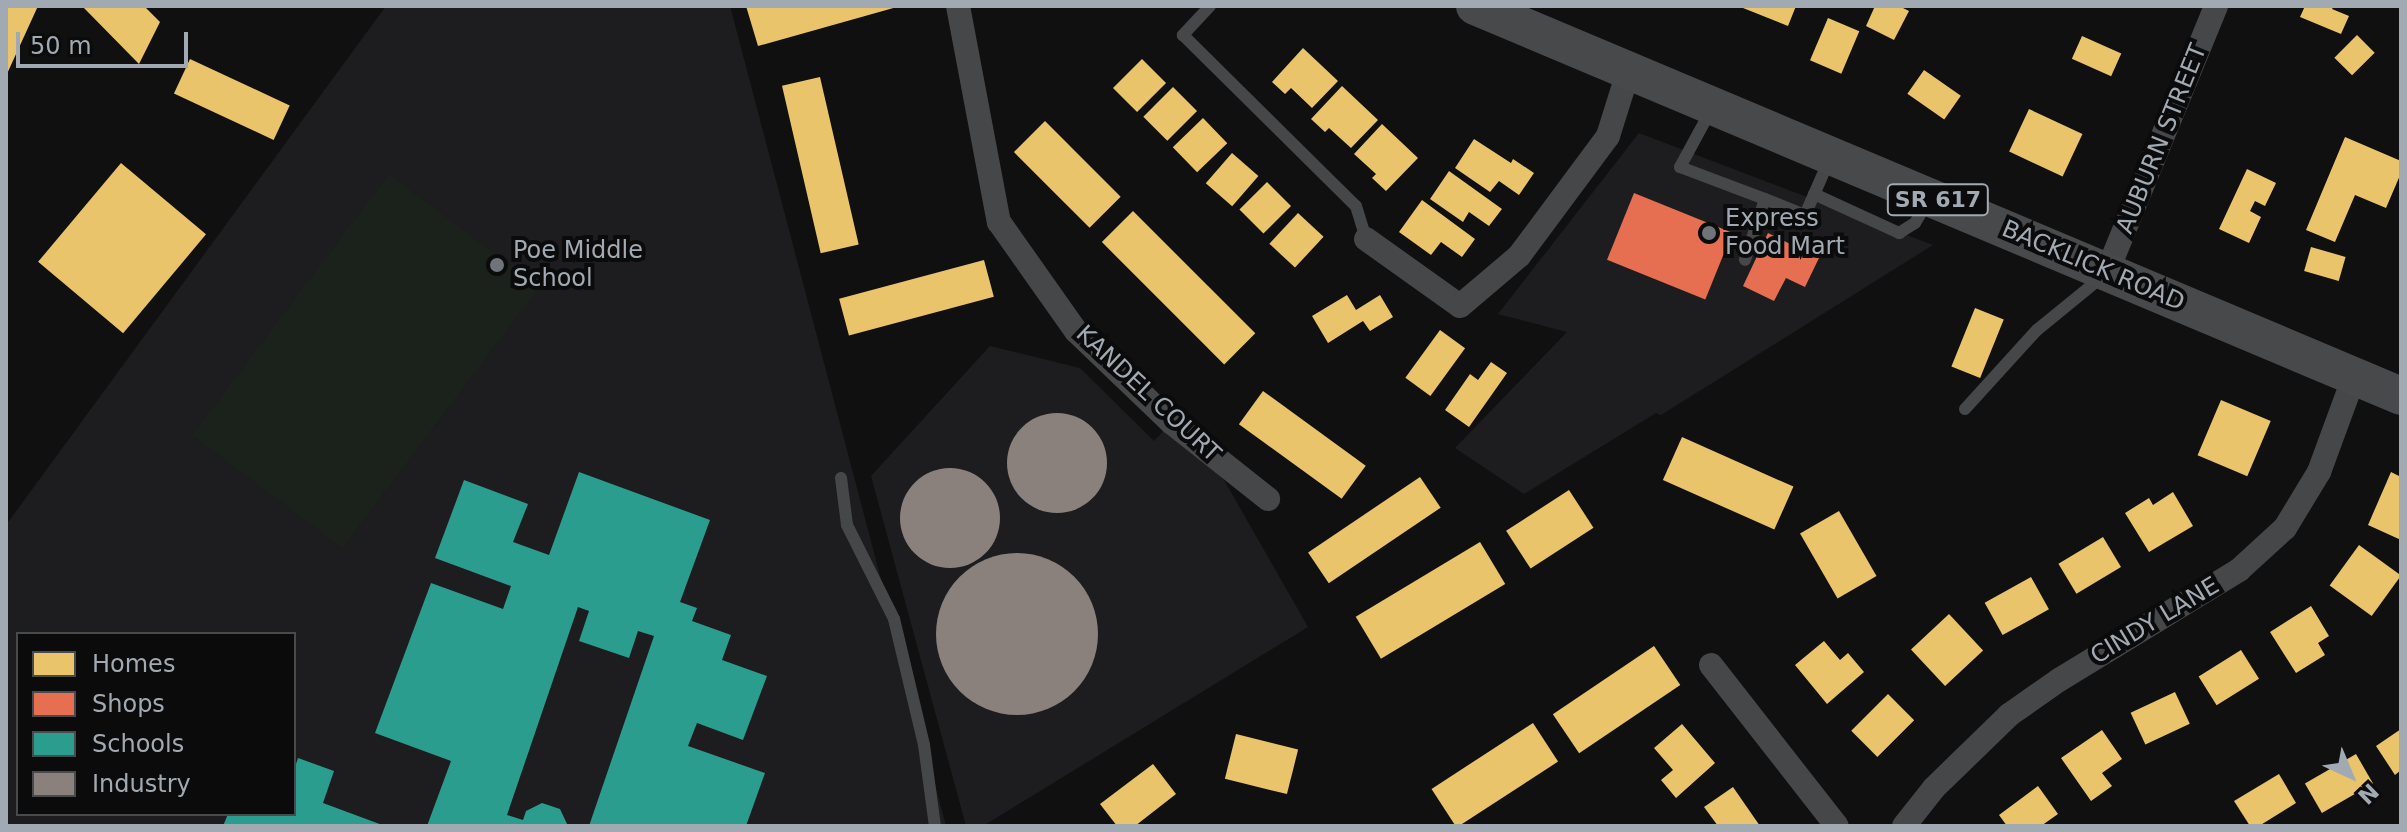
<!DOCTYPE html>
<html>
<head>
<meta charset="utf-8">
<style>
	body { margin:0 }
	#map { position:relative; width:2407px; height:832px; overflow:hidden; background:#101011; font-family:"DejaVu Sans",sans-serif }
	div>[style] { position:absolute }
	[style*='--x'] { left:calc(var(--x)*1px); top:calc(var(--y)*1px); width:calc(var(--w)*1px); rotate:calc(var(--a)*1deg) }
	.built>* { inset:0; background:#1d1d1f }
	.green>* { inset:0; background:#1b211b; transform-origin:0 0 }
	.homes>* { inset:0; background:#e9c46a; transform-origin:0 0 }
	.shops>* { inset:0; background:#e76f51; transform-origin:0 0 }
	.schools>* { inset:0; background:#2a9d8f }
	.industry>* { inset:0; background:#8a817c }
	.round { border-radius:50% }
	.service>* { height:12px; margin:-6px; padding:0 6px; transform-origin:6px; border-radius:6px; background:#454749 }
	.minor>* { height:24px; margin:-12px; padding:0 12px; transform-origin:12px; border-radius:12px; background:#454749 }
	.primary>* { height:38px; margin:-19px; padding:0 19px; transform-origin:19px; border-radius:19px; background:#47494b }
	.dots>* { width:22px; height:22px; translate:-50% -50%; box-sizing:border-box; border:4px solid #0b0b0c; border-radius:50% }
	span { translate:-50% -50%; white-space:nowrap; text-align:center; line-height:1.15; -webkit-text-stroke:8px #0b0b0c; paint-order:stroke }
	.shield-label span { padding:2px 6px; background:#0b0b0c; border:2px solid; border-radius:6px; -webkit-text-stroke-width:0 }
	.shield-label { font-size:22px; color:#a1aab2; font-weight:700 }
	.street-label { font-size:24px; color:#a1aab2 }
	.poi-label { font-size:24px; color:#a1aab2 }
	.left { translate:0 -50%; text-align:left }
	.frame { position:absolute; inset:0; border:8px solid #a1aab2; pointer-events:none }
	.legend { position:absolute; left:16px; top:632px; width:280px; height:184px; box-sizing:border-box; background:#0b0b0c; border:2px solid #474b4e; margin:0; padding:10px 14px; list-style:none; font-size:24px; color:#a1aab2 }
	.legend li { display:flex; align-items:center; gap:16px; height:40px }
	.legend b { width:40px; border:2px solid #474b4e }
	.north { position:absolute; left:2311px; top:736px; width:80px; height:80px; -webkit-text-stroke:6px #0b0b0c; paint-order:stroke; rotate:136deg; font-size:22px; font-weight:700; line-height:32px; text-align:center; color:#a1aab2 }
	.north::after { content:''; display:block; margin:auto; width:28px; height:36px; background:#a1aab2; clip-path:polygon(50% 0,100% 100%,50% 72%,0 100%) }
	.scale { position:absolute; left:16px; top:32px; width:172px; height:36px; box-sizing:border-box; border:4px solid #a1aab2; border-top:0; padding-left:10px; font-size:24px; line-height:28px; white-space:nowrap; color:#a1aab2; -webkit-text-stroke:6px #0b0b0c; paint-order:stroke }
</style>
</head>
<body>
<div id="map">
	<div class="built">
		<i style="clip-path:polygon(evenodd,386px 6px,730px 6px,946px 826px,6px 826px,6px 525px,386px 6px,18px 634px,294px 634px,294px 814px,18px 814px,18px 634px)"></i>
		<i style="clip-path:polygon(1639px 133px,1933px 245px,1661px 415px,1656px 413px,1524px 494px,1455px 448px,1567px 332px,1498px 314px)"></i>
		<i style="clip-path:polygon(990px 346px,1080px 368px,1154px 441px,1167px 427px,1224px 480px,1308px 627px,983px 826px,966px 826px,871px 476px)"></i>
	</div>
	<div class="green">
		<i style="left:389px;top:174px;width:188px;height:327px;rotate:37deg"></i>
	</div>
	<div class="homes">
		<i style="clip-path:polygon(6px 6px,38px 6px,6px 76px)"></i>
		<i style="clip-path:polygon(82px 6px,144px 6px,160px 22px,139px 64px)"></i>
		<i style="clip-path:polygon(746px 6px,897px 6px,897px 7px,758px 46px)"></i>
		<i style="clip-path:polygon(1738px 6px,1796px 6px,1788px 26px)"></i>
		<i style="clip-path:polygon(1875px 6px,1899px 6px,1909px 11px,1894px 40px,1866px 26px)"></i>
		<i style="clip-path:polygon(2305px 6px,2334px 6px,2332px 9px,2349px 16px,2341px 34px,2300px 17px)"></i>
		<i style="left:1828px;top:18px;width:34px;height:46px;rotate:23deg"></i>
		<i style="left:2357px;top:35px;width:25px;height:32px;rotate:45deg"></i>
		<i style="left:2082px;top:36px;width:43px;height:25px;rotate:24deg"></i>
		<i style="clip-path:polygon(1303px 48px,1338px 81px,1312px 108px,1291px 88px,1285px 94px,1272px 82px)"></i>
		<i style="left:190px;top:59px;width:110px;height:38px;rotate:25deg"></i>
		<i style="left:1142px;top:59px;width:34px;height:41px;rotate:45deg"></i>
		<i style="left:1924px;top:70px;width:45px;height:29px;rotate:35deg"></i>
		<i style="left:820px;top:77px;width:172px;height:39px;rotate:77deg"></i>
		<i style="clip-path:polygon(1342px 86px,1378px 120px,1351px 148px,1329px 128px,1325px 132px,1311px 119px)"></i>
		<i style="left:1173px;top:87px;width:34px;height:42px;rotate:45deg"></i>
		<i style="left:2029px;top:109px;width:59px;height:47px;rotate:25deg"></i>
		<i style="left:1203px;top:118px;width:35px;height:42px;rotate:46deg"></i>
		<i style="left:1045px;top:121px;width:107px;height:44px;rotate:45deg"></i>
		<i style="clip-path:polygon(1382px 124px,1418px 158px,1386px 191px,1372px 178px,1376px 174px,1354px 154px)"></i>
		<i style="clip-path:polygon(2345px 137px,2401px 161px,2401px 173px,2386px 208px,2355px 195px,2335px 242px,2306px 230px)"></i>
		<i style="clip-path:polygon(1474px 139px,1511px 163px,1513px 159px,1534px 173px,1519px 195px,1499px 181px,1490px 192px,1455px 168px)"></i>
		<i style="left:1232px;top:153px;width:35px;height:40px;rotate:41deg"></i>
		<i style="left:121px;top:163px;width:111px;height:129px;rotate:40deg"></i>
		<i style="clip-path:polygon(2247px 169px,2276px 183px,2265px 206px,2255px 201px,2250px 211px,2261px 217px,2249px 243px,2219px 229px)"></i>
		<i style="clip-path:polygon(1449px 171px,1502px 209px,1489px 226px,1469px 212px,1463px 222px,1430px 199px)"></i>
		<i style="left:1267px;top:182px;width:34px;height:39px;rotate:45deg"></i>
		<i style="clip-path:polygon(1422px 200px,1475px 239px,1462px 257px,1441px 242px,1431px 255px,1399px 232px)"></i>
		<i style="left:1133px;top:211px;width:173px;height:44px;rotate:45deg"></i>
		<i style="left:1298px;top:213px;width:35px;height:42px;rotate:43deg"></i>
		<i style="left:2311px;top:247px;width:36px;height:25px;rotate:16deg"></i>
		<i style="left:984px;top:260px;width:38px;height:150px;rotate:75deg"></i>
		<i style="clip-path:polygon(1347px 295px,1356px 310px,1380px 295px,1393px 317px,1370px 331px,1363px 321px,1328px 343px,1312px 316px)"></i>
		<i style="left:1975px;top:308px;width:31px;height:63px;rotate:22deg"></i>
		<i style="left:1440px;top:330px;width:31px;height:59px;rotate:36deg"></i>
		<i style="clip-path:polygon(1491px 362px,1507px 373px,1469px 427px,1445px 410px,1470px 374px,1478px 380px)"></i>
		<i style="left:1263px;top:391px;width:127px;height:41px;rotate:36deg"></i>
		<i style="left:2221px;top:400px;width:54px;height:60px;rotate:23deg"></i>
		<i style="left:1682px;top:437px;width:122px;height:47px;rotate:24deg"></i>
		<i style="clip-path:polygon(2391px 472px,2401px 477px,2401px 540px,2368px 525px)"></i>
		<i style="left:1420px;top:477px;width:37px;height:135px;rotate:56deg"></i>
		<i style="left:1569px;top:490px;width:45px;height:75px;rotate:57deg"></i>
		<i style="clip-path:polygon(2173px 492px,2193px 526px,2149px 552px,2125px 513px,2149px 498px,2153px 505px)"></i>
		<i style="left:1839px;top:511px;width:75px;height:45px;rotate:60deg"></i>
		<i style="left:2103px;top:537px;width:35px;height:52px;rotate:59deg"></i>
		<i style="left:1480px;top:542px;width:49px;height:145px;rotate:59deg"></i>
		<i style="left:2359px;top:545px;width:52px;height:50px;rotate:36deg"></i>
		<i style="left:2031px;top:577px;width:37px;height:53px;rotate:61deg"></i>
		<i style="clip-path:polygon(2311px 606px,2329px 636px,2318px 643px,2325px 655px,2296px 673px,2270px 632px)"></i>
		<i style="left:1949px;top:614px;width:50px;height:52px;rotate:47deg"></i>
		<i style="clip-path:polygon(1824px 641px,1840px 660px,1848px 653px,1864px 672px,1827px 704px,1795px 665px)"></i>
		<i style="left:1654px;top:646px;width:47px;height:122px;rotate:56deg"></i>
		<i style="left:2241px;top:650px;width:34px;height:50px;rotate:58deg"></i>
		<i style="left:2175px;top:692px;width:35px;height:49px;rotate:65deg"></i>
		<i style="left:1888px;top:694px;width:37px;height:52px;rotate:45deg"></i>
		<i style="left:1533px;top:723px;width:46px;height:121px;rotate:57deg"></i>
		<i style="clip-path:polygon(1682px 724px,1715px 763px,1676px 798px,1661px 780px,1673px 770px,1654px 748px)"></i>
		<i style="clip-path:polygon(2401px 729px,2401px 770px,2395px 775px,2376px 746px)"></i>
		<i style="clip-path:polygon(2102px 730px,2122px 759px,2102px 773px,2112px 786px,2091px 801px,2061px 758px)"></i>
		<i style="left:1236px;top:734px;width:64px;height:46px;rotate:14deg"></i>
		<i style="left:2356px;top:754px;width:34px;height:59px;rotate:60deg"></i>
		<i style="clip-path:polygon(1153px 764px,1176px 794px,1135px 826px,1117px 826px,1100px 804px)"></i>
		<i style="clip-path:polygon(2279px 774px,2296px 803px,2259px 826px,2250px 826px,2234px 801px)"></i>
		<i style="clip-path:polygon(2038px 786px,2058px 814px,2041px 826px,2007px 826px,1999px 815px)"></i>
		<i style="clip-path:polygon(1733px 787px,1760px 826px,1718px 826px,1704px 807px)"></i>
	</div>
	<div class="shops">
		<i style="left:1634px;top:193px;width:106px;height:72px;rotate:22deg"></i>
		<i style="clip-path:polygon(1768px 233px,1819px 258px,1805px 287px,1786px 278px,1774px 301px,1743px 286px)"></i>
	</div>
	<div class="schools">
		<i style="clip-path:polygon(579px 472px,710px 520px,680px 602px,697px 608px,692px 621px,731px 635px,722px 660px,767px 676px,743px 740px,697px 723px,688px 746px,765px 773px,746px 826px,589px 826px,654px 636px,638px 631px,629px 658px,579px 641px,589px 611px,578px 607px,507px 815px,523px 820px,526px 811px,542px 803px,560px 809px,568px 826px,427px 826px,451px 761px,375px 733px,431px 583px,503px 609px,511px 586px,435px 558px,464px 480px,528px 504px,513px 542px,549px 555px)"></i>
		<i style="clip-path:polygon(298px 758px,334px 771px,323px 803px,385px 826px,223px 826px,228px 814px,294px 814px,294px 770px)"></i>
	</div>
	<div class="industry">
		<i class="round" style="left:1007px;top:413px;width:100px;height:100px"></i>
		<i class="round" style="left:900px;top:468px;width:100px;height:100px"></i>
		<i class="round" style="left:936px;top:553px;width:162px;height:162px"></i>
	</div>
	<div class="service">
		<i style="--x:1210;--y:6;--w:40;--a:133"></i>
		<i style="--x:1183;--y:35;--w:243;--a:44.7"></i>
		<i style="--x:1356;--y:206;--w:34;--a:73"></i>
		<i style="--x:1711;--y:110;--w:65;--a:118.5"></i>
		<i style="--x:1680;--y:167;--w:91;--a:20.6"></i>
		<i style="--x:1765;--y:199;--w:64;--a:108.2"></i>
		<i style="--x:1814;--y:194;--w:94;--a:24.6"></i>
		<i style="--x:1899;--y:233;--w:19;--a:-32"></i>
		<i style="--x:1915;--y:223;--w:27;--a:-59"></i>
		<i style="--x:1765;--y:199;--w:43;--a:21.8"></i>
		<i style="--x:1805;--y:215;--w:62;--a:-66.3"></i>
		<i style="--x:1965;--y:409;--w:107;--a:-47.7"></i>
		<i style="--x:2037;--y:330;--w:84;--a:-39.2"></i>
		<i style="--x:841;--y:478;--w:47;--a:82.7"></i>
		<i style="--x:847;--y:525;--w:105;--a:63.4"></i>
		<i style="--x:894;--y:619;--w:130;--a:76.6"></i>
		<i style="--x:924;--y:745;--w:82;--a:82.3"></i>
	</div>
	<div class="minor">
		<i style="--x:958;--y:6;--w:220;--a:79.3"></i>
		<i style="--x:999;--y:222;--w:133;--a:54.8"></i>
		<i style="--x:1076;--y:331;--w:132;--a:43.8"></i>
		<i style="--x:1171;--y:422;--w:124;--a:38.4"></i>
		<i style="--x:1366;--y:239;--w:115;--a:35.5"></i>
		<i style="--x:1460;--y:306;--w:77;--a:-40.3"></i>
		<i style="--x:1519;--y:256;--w:149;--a:-53.4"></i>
		<i style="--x:1608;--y:136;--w:67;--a:-72.6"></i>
		<i style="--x:2107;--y:272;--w:287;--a:-67.7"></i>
		<i style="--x:1711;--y:665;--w:204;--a:52"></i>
		<i style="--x:1904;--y:826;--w:48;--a:-51.7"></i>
		<i style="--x:1934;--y:788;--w:105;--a:-44.2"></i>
		<i style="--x:2009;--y:715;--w:61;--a:-35"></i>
		<i style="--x:2059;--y:680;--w:211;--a:-31.4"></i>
		<i style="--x:2239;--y:570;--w:62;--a:-42.4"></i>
		<i style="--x:2285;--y:528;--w:66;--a:-58.7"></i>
		<i style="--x:2319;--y:472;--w:101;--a:-69.8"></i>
	</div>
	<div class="primary">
		<i style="--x:1475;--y:6;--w:1005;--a:22.84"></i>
	</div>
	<div class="dots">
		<i style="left:1709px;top:233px;background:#6e747a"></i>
		<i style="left:497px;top:265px;background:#6e747a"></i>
	</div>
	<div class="shield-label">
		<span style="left:1938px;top:200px">SR 617</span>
	</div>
	<div class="street-label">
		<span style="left:2162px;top:139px;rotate:-68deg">AUBURN STREET</span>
		<span style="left:2093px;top:266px;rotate:23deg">BACKLICK ROAD</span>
		<span style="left:1148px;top:394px;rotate:43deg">KANDEL COURT</span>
		<span style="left:2155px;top:621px;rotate:-31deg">CINDY LANE</span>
	</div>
	<div class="poi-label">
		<span class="left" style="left:1725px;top:233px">Express<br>Food Mart</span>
		<span class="left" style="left:513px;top:265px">Poe Middle<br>School</span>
	</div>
	<div class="frame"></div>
	<ul class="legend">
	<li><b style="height:22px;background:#e9c46a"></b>Homes</li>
	<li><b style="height:22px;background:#e76f51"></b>Shops</li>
	<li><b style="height:22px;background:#2a9d8f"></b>Schools</li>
	<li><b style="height:22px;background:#8a817c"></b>Industry</li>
	</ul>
	<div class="north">N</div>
	<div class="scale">50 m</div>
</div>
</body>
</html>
